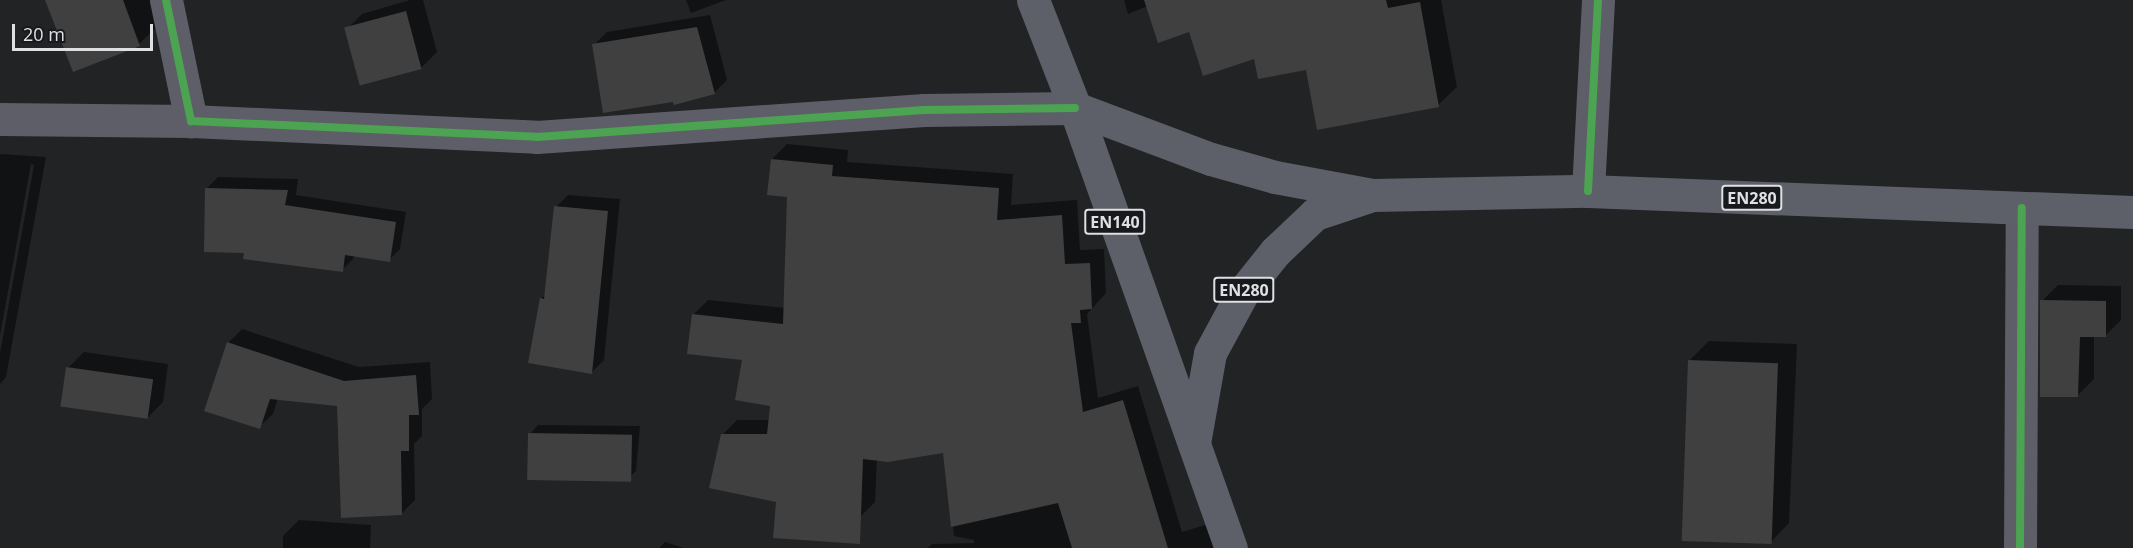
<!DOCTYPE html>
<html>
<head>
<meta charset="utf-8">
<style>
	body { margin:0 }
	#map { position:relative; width:2133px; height:548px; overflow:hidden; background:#212325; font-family:"Open Sans",sans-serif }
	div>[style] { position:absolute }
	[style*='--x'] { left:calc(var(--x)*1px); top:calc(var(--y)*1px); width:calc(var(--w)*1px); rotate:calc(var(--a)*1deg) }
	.shadow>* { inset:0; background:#0007 }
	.building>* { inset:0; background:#404041; transform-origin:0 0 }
	.minor>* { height:33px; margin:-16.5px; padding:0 16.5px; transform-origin:16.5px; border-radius:16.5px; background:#5d5e67 }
	.major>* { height:33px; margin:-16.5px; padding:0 16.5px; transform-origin:16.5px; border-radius:16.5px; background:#5d5f69 }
	.cycleway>* { height:8px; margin:-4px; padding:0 4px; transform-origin:4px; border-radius:4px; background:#4ca352 }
	span { translate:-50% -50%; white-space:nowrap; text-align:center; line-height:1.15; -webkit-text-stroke:4.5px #17191c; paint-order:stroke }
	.shield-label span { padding:2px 4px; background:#17191c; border:2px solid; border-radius:4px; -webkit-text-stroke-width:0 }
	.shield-label { font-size:16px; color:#dee0e2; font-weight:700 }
	.scale { position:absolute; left:12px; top:24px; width:141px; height:27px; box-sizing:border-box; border:3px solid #dee0e2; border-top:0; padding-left:8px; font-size:18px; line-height:21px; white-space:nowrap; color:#dee0e2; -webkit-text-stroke:4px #17191c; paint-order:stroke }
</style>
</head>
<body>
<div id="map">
	<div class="shadow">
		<i style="clip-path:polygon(47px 0,150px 0,159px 25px,139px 44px)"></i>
		<i style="clip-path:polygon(410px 0,423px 0,437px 52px,421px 68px,346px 30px,362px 14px)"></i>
		<i style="clip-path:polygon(686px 0,726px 0,691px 13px)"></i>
		<i style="clip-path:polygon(1124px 0,1441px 0,1457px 87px,1438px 105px,1255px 57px,1190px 30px,1148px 6px,1128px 14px)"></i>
		<i style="clip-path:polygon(710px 15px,727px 80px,714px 93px,594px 45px,607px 32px)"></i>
		<i style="clip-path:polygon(787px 144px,848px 150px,847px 162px,1013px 174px,1011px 205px,1077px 200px,1080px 250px,1104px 249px,1106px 293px,1087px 314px,1098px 398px,1138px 386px,1182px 532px,1208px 524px,1215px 548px,928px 548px,932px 544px,974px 543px,974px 540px,954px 536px,945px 451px,877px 459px,875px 502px,860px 517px,722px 435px,737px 420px,770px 420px,771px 405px,743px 359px,693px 315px,708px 300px,785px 308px,789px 195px,772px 159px)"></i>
		<i style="clip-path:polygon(0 154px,46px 157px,6px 377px,0 384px,0 353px,34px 165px,31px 164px,0 336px)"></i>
		<i style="clip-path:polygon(218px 177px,298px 179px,296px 195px,406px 212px,400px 249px,389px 260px,354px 255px,353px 259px,342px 270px,246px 251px,207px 188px)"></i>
		<i style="clip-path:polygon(568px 195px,620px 199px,604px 360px,591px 373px,541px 299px,546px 294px,556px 207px)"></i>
		<i style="clip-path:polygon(2058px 285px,2121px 286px,2121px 320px,2105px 336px,2094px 336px,2094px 379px,2078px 395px,2042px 301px)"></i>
		<i style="clip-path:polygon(242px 329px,359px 367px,430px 362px,432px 399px,422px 409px,422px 436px,414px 444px,415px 500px,401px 514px,339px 405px,278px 398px,273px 414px,259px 427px,228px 343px)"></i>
		<i style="clip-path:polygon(1709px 341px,1797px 344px,1789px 523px,1770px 543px,1689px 361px)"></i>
		<i style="clip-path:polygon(84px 352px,168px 364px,163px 402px,147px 418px,68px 368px)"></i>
		<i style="clip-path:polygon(538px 425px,640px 426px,636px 471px,627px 480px,530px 434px)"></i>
		<i style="clip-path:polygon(299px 520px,371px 525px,370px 548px,283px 548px,283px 536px)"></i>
		<i style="clip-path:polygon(665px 542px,684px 548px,659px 548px)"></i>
	</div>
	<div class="building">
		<i style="clip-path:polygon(45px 0,123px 0,140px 46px,73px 72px)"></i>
		<i style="clip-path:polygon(1144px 0,1386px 0,1388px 8px,1420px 2px,1439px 107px,1317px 130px,1306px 70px,1258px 79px,1254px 59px,1203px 76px,1189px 32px,1158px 43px)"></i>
		<i style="left:406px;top:11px;width:60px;height:64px;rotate:75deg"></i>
		<i style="clip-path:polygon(697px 27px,715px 94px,674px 105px,673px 102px,603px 113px,592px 44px)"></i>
		<i style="clip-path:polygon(771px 159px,833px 165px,832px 176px,999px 188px,997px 220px,1062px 215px,1065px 264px,1090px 263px,1092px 309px,1080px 310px,1081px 323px,1071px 323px,1083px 412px,1123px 400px,1168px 548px,1072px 548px,1058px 503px,951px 527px,943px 453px,888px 462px,863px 459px,860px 544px,773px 538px,776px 502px,709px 488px,721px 434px,767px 434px,770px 406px,735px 400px,742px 360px,687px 354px,692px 314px,783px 324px,787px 197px,767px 195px)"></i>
		<i style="clip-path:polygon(205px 188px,288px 190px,285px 205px,396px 222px,390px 262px,345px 255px,343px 272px,243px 259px,244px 253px,204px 252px)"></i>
		<i style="clip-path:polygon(554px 206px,608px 211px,592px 374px,528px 363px,540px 298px,544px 299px)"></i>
		<i style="clip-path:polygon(2040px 300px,2106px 301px,2106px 337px,2080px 337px,2078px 397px,2040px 397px)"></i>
		<i style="clip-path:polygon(227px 342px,344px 381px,416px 375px,419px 415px,409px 415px,409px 451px,401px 451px,402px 515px,341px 518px,337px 406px,270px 399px,260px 429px,204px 411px)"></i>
		<i style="left:1688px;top:360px;width:90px;height:181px;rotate:2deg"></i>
		<i style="left:66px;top:367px;width:88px;height:40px;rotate:8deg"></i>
		<i style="left:528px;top:433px;width:104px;height:47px;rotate:1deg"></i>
	</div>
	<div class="minor">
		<i style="--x:166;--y:0;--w:124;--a:78.3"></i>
		<i style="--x:191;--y:121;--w:346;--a:2.6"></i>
		<i style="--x:537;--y:137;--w:388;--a:-4"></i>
		<i style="--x:924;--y:110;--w:151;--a:-0.8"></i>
		<i style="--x:0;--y:119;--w:191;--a:0.6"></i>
		<i style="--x:1588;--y:191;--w:191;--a:-87"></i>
		<i style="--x:2020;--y:548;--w:340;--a:-89.7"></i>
	</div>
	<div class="major">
		<i style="--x:1033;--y:0;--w:116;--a:68.7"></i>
		<i style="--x:1075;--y:108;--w:467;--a:70.5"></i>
		<i style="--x:1075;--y:108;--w:145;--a:20.6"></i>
		<i style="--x:1211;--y:159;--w:66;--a:15.7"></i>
		<i style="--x:1275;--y:177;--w:99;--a:10.5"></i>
		<i style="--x:1372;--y:195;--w:216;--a:-1.1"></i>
		<i style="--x:1588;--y:191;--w:545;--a:2.21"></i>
		<i style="--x:1194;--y:443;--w:91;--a:-79.9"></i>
		<i style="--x:1210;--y:353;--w:69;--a:-61.6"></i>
		<i style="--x:1243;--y:292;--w:51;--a:-51.3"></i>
		<i style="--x:1275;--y:252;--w:55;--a:-43.5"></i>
		<i style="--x:1315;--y:214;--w:57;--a:-18.4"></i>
	</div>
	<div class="cycleway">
		<i style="--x:166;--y:0;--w:124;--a:78.3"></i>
		<i style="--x:191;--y:121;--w:346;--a:2.6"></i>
		<i style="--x:537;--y:137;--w:388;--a:-4"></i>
		<i style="--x:924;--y:110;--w:151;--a:-0.8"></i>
		<i style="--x:1588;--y:191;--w:191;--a:-87"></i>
		<i style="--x:2020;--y:548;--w:340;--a:-89.7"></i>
	</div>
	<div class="shield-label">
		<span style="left:1752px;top:198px">EN280</span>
		<span style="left:1115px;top:222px">EN140</span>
		<span style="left:1244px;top:290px">EN280</span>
	</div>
	<div class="scale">20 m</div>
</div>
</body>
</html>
